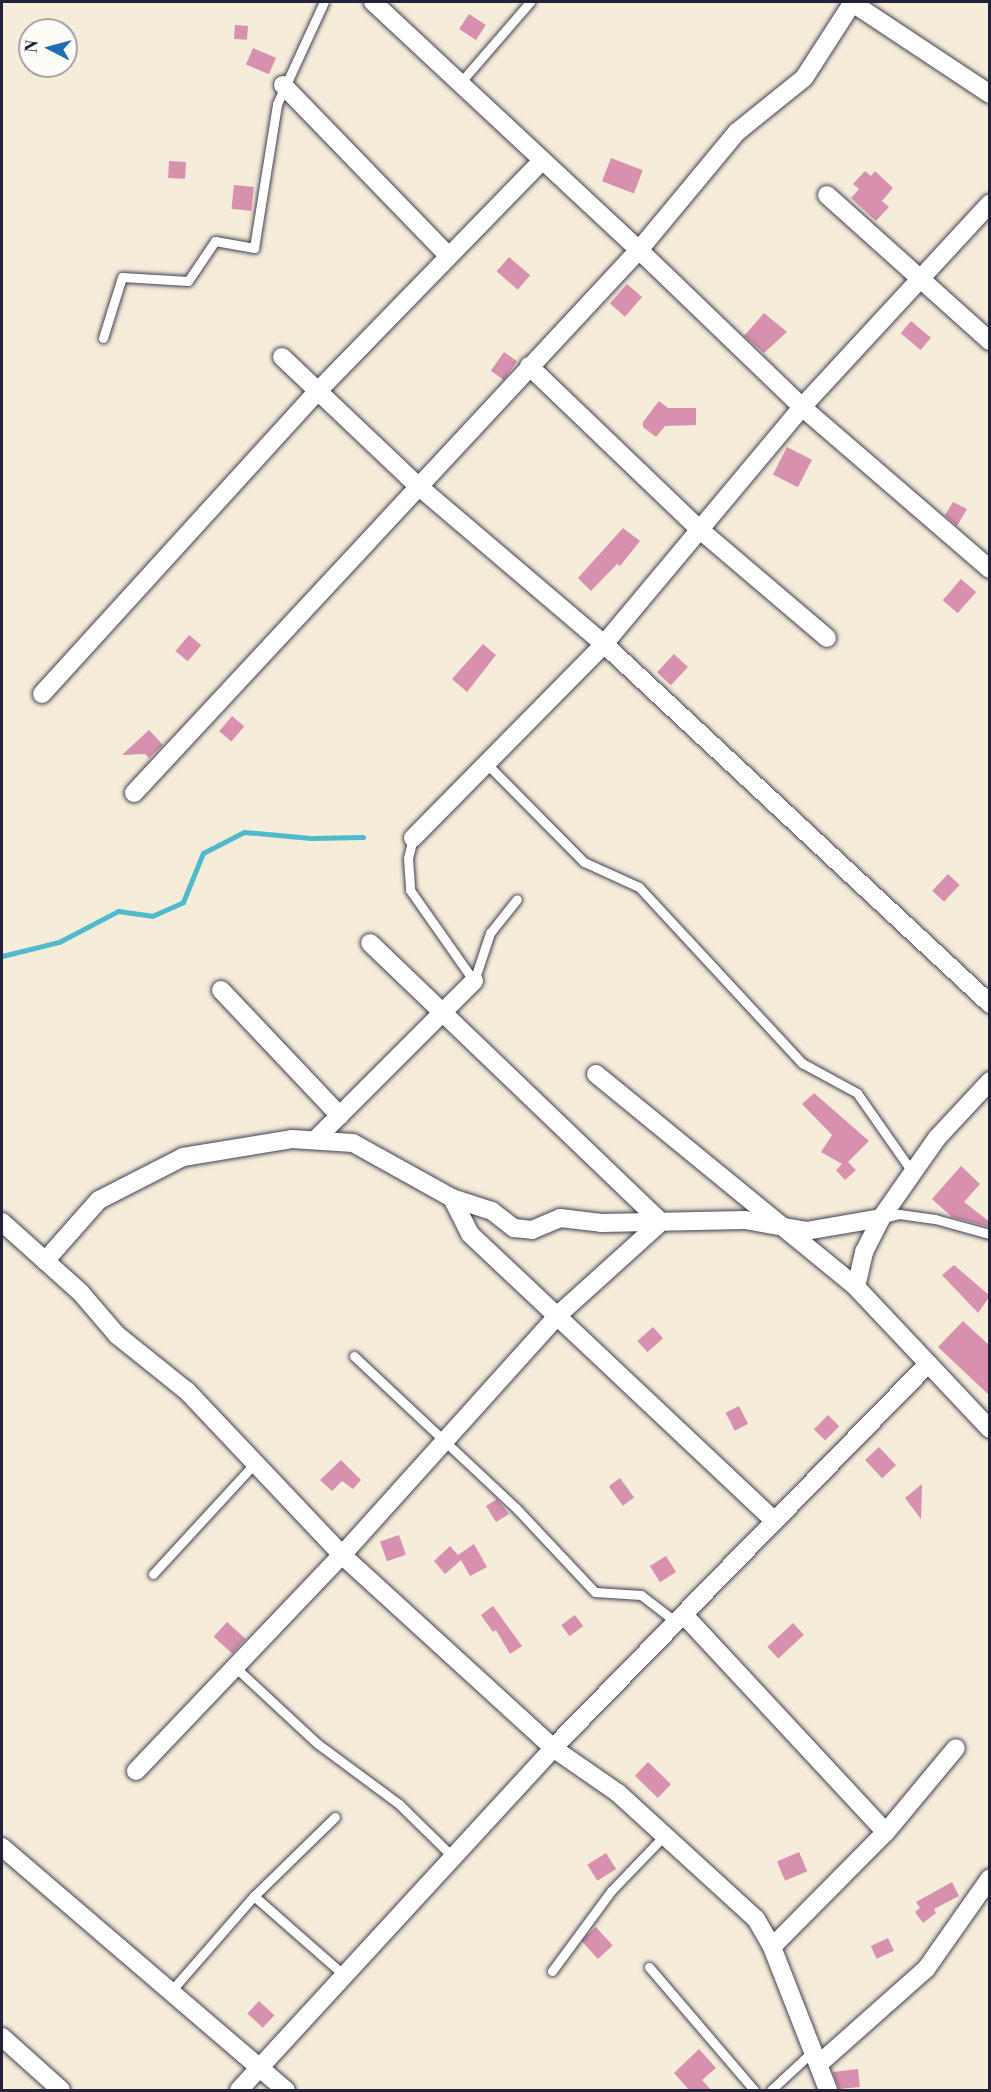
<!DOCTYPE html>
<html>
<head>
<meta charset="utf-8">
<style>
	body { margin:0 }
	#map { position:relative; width:991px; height:2092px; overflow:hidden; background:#f6ecda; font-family:"Libre Bodoni",serif }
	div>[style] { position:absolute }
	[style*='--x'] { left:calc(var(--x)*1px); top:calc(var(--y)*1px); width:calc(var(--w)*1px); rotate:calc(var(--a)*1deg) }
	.stream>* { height:5px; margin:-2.5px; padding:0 2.5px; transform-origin:2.5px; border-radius:2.5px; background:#4fbacc }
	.building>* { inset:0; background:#d790ae; transform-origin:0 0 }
	.roads { filter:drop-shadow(0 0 2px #424053) drop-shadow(0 0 2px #424053) }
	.service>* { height:9px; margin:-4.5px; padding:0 4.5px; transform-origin:4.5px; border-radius:4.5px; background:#fff }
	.minor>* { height:18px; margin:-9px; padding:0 9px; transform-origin:9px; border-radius:9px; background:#fff }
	span { translate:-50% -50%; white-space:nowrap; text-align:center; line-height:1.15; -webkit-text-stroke:5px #fdfcf7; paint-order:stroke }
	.frame { position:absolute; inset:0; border:3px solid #22223b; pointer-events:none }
	.north { position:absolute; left:18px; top:18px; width:60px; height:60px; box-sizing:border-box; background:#fdfcf7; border:2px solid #a5a5ac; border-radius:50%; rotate:276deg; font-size:16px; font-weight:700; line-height:24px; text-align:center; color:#22223b }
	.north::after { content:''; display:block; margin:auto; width:21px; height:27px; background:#1f6fb2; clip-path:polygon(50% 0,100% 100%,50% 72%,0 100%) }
</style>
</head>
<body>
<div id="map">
	<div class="stream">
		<i style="--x:2;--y:956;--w:59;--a:-13.8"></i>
		<i style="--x:59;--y:942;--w:67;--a:-27.7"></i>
		<i style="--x:118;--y:911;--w:34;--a:8"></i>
		<i style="--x:152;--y:916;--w:34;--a:-24"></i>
		<i style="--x:183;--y:902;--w:53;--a:-67.8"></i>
		<i style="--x:203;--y:853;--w:46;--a:-27.1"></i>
		<i style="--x:244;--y:832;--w:67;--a:5.1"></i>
		<i style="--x:311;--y:838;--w:52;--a:-1.1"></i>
	</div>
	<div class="building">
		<i style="left:469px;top:14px;width:20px;height:18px;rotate:33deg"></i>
		<i style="left:235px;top:25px;width:13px;height:14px;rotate:4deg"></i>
		<i style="left:253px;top:48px;width:25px;height:18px;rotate:23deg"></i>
		<i style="left:611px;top:158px;width:34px;height:25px;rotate:21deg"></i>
		<i style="left:169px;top:161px;width:17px;height:17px;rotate:3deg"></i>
		<i style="clip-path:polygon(865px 171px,871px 176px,875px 171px,893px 188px,882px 201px,889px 207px,876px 221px,851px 198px,859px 189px,853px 184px)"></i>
		<i style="left:234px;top:185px;width:20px;height:24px;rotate:6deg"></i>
		<i style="left:509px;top:257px;width:28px;height:19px;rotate:41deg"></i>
		<i style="left:627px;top:284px;width:20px;height:26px;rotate:41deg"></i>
		<i style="clip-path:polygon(764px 313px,787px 332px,764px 353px,744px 336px)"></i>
		<i style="left:911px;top:321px;width:26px;height:16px;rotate:40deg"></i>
		<i style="left:504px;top:352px;width:16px;height:23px;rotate:35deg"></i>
		<i style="clip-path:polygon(659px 401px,668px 408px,696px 408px,696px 425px,665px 426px,656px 437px,643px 427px,643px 422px)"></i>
		<i style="left:787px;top:447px;width:28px;height:31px;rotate:27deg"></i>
		<i style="clip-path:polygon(953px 502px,967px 509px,957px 526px,945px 515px)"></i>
		<i style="clip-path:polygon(623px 528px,640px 541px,620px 566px,617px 564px,591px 591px,578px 578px)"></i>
		<i style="left:961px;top:579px;width:20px;height:28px;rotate:41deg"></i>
		<i style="left:189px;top:635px;width:16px;height:21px;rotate:40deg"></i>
		<i style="clip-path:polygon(483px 644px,496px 655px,467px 692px,452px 679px)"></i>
		<i style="left:674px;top:654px;width:19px;height:25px;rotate:43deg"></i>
		<i style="left:232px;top:716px;width:16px;height:20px;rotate:40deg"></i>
		<i style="clip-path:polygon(149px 730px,163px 745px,149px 758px,145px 754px,122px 755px)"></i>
		<i style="left:948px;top:874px;width:16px;height:23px;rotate:43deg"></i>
		<i style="clip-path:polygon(814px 1093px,869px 1141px,848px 1162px,856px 1170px,845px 1180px,836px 1170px,842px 1164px,821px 1152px,832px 1135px,802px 1104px)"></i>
		<i style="clip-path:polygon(961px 1166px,980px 1184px,964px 1202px,990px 1222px,990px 1227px,952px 1217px,932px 1199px)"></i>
		<i style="clip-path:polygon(954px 1265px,990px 1296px,978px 1313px,942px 1275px)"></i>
		<i style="clip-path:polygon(963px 1321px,990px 1346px,990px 1396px,938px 1347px)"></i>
		<i style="left:653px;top:1327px;width:15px;height:21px;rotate:48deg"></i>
		<i style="left:739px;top:1406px;width:20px;height:15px;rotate:63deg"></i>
		<i style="left:828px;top:1415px;width:16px;height:20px;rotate:45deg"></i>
		<i style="left:879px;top:1447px;width:25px;height:19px;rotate:47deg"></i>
		<i style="clip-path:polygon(341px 1460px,361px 1480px,353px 1489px,342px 1481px,332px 1491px,320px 1480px)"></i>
		<i style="left:620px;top:1478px;width:24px;height:14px;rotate:54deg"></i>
		<i style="clip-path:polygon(922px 1484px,921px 1519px,905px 1498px)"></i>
		<i style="clip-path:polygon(497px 1499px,509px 1514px,496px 1522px,486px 1506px)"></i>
		<i style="left:399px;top:1535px;width:21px;height:20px;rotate:71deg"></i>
		<i style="clip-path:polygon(474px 1544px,487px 1567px,470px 1576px,461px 1560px,445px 1574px,434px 1561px,450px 1546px,458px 1555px)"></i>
		<i style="left:666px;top:1556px;width:19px;height:19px;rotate:58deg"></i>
		<i style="clip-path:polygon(493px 1606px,522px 1646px,510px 1654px,496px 1630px,493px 1632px,481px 1615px)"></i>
		<i style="left:575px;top:1615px;width:14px;height:17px;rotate:54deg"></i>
		<i style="left:227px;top:1622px;width:25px;height:20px;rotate:42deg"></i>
		<i style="left:793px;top:1623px;width:16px;height:35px;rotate:47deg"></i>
		<i style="left:648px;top:1762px;width:32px;height:19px;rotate:44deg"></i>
		<i style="left:799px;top:1852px;width:21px;height:24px;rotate:67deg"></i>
		<i style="left:606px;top:1853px;width:19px;height:22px;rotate:58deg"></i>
		<i style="clip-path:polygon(952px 1882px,959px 1896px,934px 1909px,936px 1913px,923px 1923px,915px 1912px,920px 1908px,916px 1902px)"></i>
		<i style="left:596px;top:1927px;width:25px;height:20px;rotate:48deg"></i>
		<i style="left:888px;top:1938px;width:14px;height:19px;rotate:65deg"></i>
		<i style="left:259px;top:2001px;width:21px;height:17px;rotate:43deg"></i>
		<i style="clip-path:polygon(699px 2049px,716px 2068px,702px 2080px,712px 2091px,690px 2091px,674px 2073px)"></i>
		<i style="clip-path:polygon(858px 2069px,860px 2087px,839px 2089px,833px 2072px)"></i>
	</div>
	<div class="roads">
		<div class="service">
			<i style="--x:460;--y:83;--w:107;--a:-49.2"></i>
			<i style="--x:103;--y:338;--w:64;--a:-72.7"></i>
			<i style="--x:122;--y:277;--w:66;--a:3.5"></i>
			<i style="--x:188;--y:281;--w:48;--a:-56"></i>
			<i style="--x:215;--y:241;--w:40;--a:10"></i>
			<i style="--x:254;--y:248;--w:146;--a:-80.9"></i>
			<i style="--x:277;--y:104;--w:112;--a:-65.3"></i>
			<i style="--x:486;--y:763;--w:139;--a:45.3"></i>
			<i style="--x:584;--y:862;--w:60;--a:24.4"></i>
			<i style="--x:639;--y:887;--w:240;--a:47.2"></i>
			<i style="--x:802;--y:1063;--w:63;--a:28.6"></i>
			<i style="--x:857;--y:1093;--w:98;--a:55"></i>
			<i style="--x:413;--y:838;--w:21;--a:104"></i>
			<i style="--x:408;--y:858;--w:32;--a:86"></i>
			<i style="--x:410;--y:890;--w:111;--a:54.9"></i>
			<i style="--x:474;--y:981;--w:51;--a:-71.6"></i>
			<i style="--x:490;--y:933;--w:43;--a:-51.5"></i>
			<i style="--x:884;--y:1218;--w:16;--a:-15"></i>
			<i style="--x:899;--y:1214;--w:36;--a:8"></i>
			<i style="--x:935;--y:1219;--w:57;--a:15.3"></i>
			<i style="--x:354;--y:1356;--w:222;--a:43.2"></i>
			<i style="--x:516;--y:1508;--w:115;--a:46.8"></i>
			<i style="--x:595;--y:1592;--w:46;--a:3.7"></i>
			<i style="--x:641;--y:1595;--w:44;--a:37.6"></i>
			<i style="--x:153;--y:1574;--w:151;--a:-47.4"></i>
			<i style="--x:235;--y:1667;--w:113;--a:42.9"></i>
			<i style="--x:318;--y:1744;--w:101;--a:36.5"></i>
			<i style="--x:399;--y:1804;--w:77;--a:44.5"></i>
			<i style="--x:254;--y:1896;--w:121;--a:41.3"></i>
			<i style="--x:649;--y:1967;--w:162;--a:49.5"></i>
			<i style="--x:552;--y:1971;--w:99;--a:-53.6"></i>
			<i style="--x:611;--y:1891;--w:75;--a:-46.1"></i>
			<i style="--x:171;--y:1991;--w:126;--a:-48.9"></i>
			<i style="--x:254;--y:1896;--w:113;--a:-44.3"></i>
			<i style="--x:771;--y:2090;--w:59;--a:-42.9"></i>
		</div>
		<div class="minor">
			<i style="--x:373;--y:2;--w:364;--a:43"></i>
			<i style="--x:639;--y:250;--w:226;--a:43.9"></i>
			<i style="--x:802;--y:407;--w:248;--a:40.8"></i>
			<i style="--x:851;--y:2;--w:167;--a:33.5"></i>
			<i style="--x:283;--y:85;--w:238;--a:45.9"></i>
			<i style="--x:827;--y:195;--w:219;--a:41.9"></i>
			<i style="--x:282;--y:357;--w:186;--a:43.5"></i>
			<i style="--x:417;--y:485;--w:245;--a:40.4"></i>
			<i style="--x:604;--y:644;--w:528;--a:43"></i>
			<i style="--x:529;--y:366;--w:236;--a:43.8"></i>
			<i style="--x:699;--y:529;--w:168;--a:40.4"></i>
			<i style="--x:42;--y:694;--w:410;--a:-47.7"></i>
			<i style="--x:318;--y:391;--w:322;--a:-45.8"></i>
			<i style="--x:134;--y:793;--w:742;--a:-47.08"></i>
			<i style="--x:639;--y:250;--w:153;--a:-50.3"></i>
			<i style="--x:737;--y:132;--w:86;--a:-38.9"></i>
			<i style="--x:804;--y:78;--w:90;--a:-57.2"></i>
			<i style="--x:413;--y:838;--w:272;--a:-45.4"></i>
			<i style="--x:604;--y:644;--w:309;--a:-50.1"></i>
			<i style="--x:802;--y:407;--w:277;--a:-47.3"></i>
			<i style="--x:221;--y:990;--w:173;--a:46.6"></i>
			<i style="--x:596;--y:1074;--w:336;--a:39.3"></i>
			<i style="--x:856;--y:1287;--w:195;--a:46.7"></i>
			<i style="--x:315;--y:1140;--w:225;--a:-45"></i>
			<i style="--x:452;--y:1198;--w:40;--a:63.4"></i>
			<i style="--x:470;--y:1234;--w:417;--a:43.3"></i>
			<i style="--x:2;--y:1222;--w:106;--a:41.9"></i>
			<i style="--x:81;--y:1293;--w:55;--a:49.4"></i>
			<i style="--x:117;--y:1335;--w:90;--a:38.7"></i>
			<i style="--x:187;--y:1391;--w:226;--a:46.6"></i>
			<i style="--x:342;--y:1555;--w:286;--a:42.4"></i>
			<i style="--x:553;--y:1748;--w:79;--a:34.7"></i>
			<i style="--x:618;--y:1793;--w:187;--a:42.4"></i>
			<i style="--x:756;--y:1919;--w:32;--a:60"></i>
			<i style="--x:772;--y:1947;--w:154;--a:68.6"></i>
			<i style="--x:45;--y:1261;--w:81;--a:-48.5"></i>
			<i style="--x:99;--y:1200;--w:94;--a:-27.1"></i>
			<i style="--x:183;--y:1157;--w:110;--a:-9.4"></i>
			<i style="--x:292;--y:1139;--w:61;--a:3.8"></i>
			<i style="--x:353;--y:1143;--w:113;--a:29.1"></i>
			<i style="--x:452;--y:1198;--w:42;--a:18"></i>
			<i style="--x:492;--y:1211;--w:28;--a:38"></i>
			<i style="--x:514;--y:1228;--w:18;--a:6"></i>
			<i style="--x:532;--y:1230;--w:30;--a:-23"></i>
			<i style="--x:560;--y:1218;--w:42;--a:6.8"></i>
			<i style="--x:602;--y:1223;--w:143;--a:-1.2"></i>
			<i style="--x:745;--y:1220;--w:62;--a:10.2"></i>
			<i style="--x:806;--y:1231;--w:76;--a:-9.8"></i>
			<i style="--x:856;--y:1287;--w:36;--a:-77"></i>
			<i style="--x:864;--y:1252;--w:38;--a:-63"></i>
			<i style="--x:881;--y:1218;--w:98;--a:-55"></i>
			<i style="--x:937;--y:1138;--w:78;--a:-47.1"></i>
			<i style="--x:684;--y:1615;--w:296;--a:47.1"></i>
			<i style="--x:136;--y:1771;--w:298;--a:-46.4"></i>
			<i style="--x:342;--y:1555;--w:321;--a:-48"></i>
			<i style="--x:557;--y:1316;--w:140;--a:-42.1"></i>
			<i style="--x:661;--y:1222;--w:403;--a:-136.2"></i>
			<i style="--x:2;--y:1847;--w:374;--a:40.6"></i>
			<i style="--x:772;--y:1947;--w:162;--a:-45.3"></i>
			<i style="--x:886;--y:1832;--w:109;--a:-50.2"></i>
			<i style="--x:2;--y:2037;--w:79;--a:41.9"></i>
			<i style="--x:820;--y:2063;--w:142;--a:-41.6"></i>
			<i style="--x:926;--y:1969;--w:111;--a:-54.9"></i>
			<i style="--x:239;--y:2090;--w:464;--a:-47.4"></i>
			<i style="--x:553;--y:1748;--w:537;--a:-45.68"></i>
		</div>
	</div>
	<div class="frame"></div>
	<div class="north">N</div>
</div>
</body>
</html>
